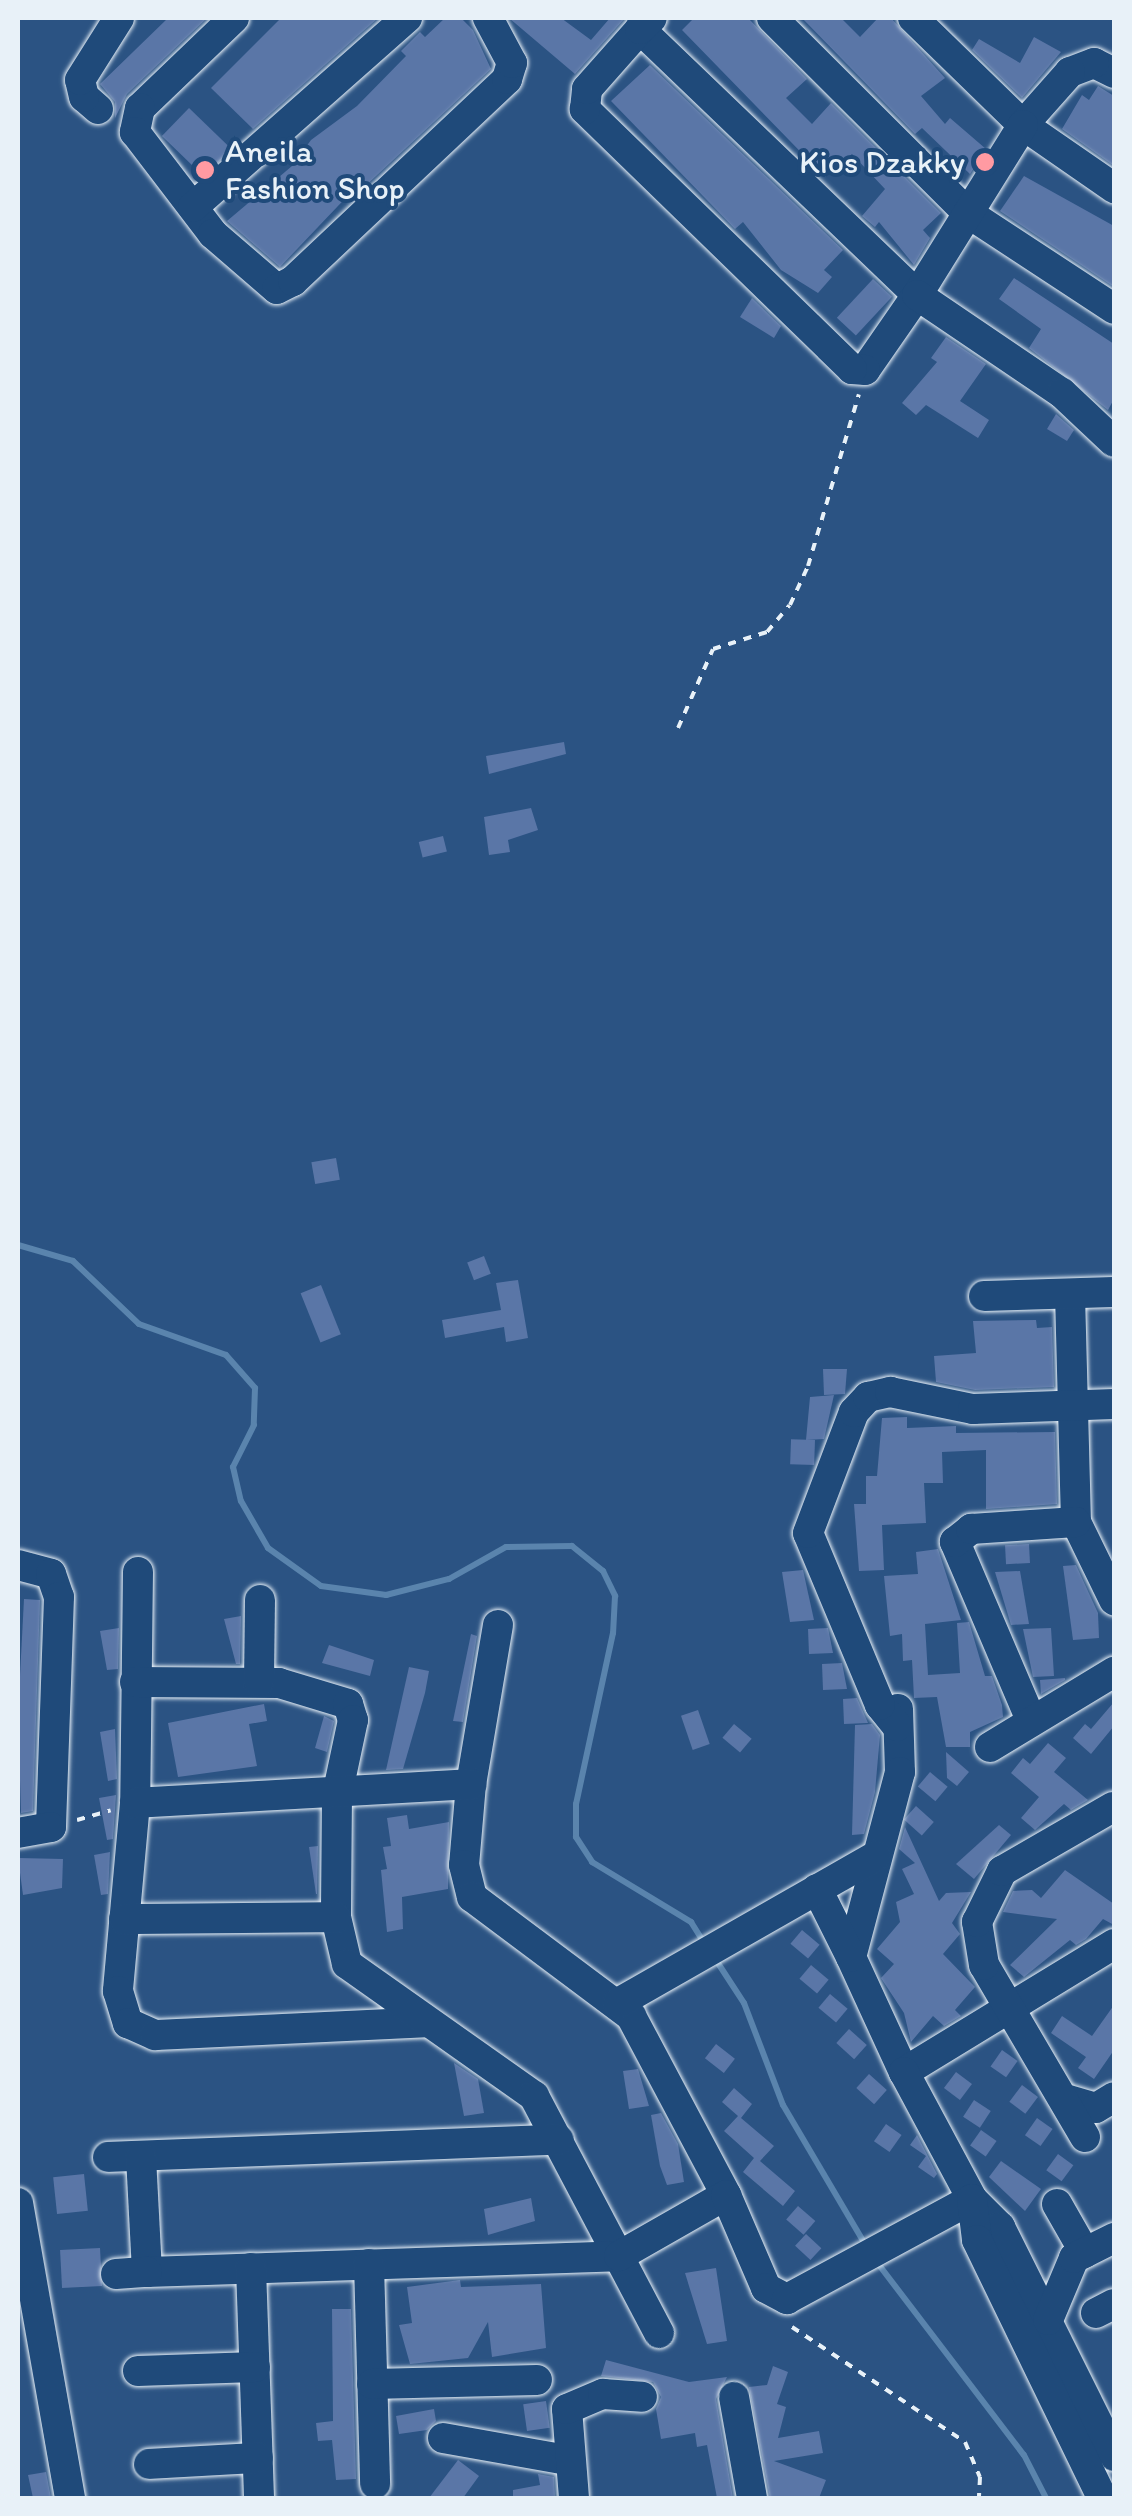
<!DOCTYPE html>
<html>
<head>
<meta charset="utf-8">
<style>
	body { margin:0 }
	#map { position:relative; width:1132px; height:2516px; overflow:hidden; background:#2b5383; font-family:Itim,sans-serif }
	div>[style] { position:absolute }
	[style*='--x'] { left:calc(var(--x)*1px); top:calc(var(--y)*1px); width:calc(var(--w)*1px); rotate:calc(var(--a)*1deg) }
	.stream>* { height:6px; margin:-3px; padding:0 3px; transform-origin:3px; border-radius:3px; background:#5a84ad }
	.building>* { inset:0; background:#5a76a7; transform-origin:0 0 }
	.path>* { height:4px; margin-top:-2px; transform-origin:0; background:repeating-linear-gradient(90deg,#e8f1f8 0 8px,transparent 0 16px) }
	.roads { filter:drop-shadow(0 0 2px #e8f1f8) drop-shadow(0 0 2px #e8f1f8) }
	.minor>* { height:30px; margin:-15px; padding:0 15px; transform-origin:15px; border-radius:15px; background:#1f4a7a }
	.dots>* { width:28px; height:28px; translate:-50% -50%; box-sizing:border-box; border:5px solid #1f4a7a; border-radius:50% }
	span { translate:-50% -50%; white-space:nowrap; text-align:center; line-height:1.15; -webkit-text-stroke:8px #1f4a7a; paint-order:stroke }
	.poi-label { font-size:32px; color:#e8f1f8 }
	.left { translate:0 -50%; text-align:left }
	.right { translate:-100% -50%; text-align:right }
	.frame { position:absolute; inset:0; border:20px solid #e8f1f8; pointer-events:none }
</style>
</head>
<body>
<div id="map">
	<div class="stream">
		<i style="--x:18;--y:1245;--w:57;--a:16.2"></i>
		<i style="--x:73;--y:1261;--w:91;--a:43.7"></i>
		<i style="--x:139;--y:1324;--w:92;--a:19.6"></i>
		<i style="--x:226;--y:1355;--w:44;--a:48.7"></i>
		<i style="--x:255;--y:1388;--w:37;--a:92"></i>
		<i style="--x:254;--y:1425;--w:47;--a:116.6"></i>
		<i style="--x:233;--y:1467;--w:35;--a:77"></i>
		<i style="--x:241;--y:1501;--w:54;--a:60.1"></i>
		<i style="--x:268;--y:1548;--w:65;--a:35.6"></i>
		<i style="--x:321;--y:1586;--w:66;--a:7.9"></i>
		<i style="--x:386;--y:1595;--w:65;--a:-14.3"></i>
		<i style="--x:449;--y:1579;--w:65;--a:-29.3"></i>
		<i style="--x:506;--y:1547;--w:66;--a:-0.9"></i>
		<i style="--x:572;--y:1546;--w:40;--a:39"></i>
		<i style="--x:603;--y:1571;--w:28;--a:64"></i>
		<i style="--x:615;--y:1596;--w:37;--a:93"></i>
		<i style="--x:613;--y:1633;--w:175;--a:102.2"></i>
		<i style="--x:576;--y:1804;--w:33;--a:90"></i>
		<i style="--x:576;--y:1837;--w:30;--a:57"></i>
		<i style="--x:592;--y:1862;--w:116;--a:31.2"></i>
		<i style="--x:691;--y:1922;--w:25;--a:58"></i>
		<i style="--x:714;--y:1957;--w:55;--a:56.9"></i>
		<i style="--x:744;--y:2003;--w:109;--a:69.1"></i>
		<i style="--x:783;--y:2105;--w:164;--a:59.5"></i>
		<i style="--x:876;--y:2261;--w:244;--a:52.7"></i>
		<i style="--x:1024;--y:2455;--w:48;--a:62.9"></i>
	</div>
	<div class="building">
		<i style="clip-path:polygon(168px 18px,207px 18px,127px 94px,115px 118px,115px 102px,100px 84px)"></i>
		<i style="clip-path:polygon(281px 18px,378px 18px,253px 129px,211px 88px)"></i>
		<i style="clip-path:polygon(445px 18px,461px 18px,473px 30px,491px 69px,361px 190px,357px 186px,280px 267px,227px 221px,292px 166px,311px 140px,357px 106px,406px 56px,401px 51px,420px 32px,425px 37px)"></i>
		<i style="clip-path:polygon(509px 18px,561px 18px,591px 40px,610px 18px,625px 18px,575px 74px)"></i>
		<i style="clip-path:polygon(694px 18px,748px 18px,807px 79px,786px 98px,812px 124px,831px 103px,941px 213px,923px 230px,930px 238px,914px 265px,879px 222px,875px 227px,862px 216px,885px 189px,852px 154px,825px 177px,682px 30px)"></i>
		<i style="clip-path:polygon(802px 18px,841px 18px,860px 37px,878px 18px,891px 18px,945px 78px,921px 96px,945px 124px,950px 118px,986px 149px,970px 174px,922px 128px,915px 134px)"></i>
		<i style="clip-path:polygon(1034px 37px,1061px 52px,1022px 98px,972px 50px,979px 39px,1020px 63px)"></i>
		<i style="clip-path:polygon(650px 65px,843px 250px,824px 270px,832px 277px,818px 293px,781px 270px,743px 222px,735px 229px,611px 101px)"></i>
		<i style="clip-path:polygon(1098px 86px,1114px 96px,1114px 166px,1062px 129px,1082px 95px,1089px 100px)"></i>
		<i style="left:189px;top:108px;width:59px;height:39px;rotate:44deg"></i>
		<i style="clip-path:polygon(1024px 176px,1114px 226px,1114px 287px,1000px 211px)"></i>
		<i style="clip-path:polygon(1014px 278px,1114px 344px,1114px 399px,1108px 410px,1029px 348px,1041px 329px,999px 299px)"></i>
		<i style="left:873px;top:279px;width:26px;height:53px;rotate:43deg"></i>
		<i style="clip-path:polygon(752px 298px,781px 326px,774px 338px,740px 317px)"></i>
		<i style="clip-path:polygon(946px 337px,986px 364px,960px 401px,989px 420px,978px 438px,926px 405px,916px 415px,902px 403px,937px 362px,931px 358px)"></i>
		<i style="clip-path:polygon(1056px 414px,1074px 430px,1067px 441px,1047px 429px)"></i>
		<i style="clip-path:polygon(564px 742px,566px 754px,489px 774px,486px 756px)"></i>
		<i style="clip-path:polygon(531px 808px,538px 830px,508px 840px,510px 852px,489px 855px,484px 817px)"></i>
		<i style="left:443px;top:836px;width:16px;height:25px;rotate:76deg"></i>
		<i style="left:336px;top:1158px;width:22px;height:25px;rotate:80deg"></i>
		<i style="left:484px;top:1256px;width:19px;height:18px;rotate:69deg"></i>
		<i style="clip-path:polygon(518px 1280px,528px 1338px,506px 1342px,504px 1327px,445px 1338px,442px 1320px,501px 1310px,496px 1283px)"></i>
		<i style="left:321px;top:1285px;width:53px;height:22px;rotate:68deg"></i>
		<i style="clip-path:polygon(1036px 1320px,1037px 1328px,1052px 1327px,1054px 1387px,975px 1390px,936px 1382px,934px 1356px,976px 1353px,973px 1321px)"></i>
		<i style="clip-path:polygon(823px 1369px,847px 1369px,845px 1394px,824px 1395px)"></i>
		<i style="clip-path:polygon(834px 1395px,824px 1439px,806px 1440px,810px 1397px)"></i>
		<i style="clip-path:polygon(907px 1417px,907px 1428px,956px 1426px,956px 1433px,1055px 1432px,1057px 1504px,986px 1509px,986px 1450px,942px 1452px,943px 1483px,924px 1483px,926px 1523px,882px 1525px,884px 1570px,859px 1571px,854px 1504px,866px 1504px,866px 1476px,877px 1476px,882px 1418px)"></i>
		<i style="left:815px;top:1440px;width:25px;height:24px;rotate:92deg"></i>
		<i style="left:1029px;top:1544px;width:19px;height:24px;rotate:87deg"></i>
		<i style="clip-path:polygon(938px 1549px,961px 1620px,925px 1624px,928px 1675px,960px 1673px,957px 1623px,969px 1622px,985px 1676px,992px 1676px,1002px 1705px,1003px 1717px,970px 1732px,970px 1747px,946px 1747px,937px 1697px,914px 1698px,912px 1660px,903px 1661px,902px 1634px,890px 1636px,884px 1576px,918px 1574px,916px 1552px)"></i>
		<i style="clip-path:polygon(1076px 1565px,1098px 1613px,1099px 1638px,1073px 1640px,1063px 1566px)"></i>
		<i style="clip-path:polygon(803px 1570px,814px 1620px,790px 1622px,782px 1572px)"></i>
		<i style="clip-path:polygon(1020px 1571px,1029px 1624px,1011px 1625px,995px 1572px)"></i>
		<i style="clip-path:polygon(24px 1599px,40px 1600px,33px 1811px,21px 1813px,18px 1714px)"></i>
		<i style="clip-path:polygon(241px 1616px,240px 1664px,236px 1664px,224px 1619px)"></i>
		<i style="clip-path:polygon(119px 1628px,118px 1669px,107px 1670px,100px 1631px)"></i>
		<i style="clip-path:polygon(828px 1628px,833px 1653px,809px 1654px,808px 1629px)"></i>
		<i style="clip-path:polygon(1051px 1628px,1054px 1676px,1033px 1677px,1023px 1629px)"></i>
		<i style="clip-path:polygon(471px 1634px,477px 1636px,463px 1722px,453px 1721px)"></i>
		<i style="clip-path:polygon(329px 1645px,374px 1660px,370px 1676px,322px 1663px)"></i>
		<i style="clip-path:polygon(842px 1663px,847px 1689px,823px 1690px,822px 1664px)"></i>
		<i style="clip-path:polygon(409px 1667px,429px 1671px,425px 1693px,403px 1769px,386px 1770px)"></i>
		<i style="clip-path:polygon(1065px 1678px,1065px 1680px,1041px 1694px,1040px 1680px)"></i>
		<i style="clip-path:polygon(857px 1698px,868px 1723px,844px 1724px,843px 1699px)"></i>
		<i style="clip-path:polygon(1114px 1702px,1114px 1726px,1091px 1754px,1073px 1738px,1085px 1724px,1091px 1729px)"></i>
		<i style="clip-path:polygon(264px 1704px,267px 1721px,249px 1724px,257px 1766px,178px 1777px,168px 1723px)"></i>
		<i style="left:698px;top:1710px;width:36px;height:18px;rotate:71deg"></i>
		<i style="clip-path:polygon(324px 1716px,334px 1721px,327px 1752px,315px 1748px)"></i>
		<i style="left:734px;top:1724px;width:23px;height:18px;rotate:40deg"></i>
		<i style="clip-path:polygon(872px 1724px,880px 1735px,875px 1792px,864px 1834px,852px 1835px,855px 1725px)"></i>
		<i style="clip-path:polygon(115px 1729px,117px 1779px,108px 1781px,100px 1732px)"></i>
		<i style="clip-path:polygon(1048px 1743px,1066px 1758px,1054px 1772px,1088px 1800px,1071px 1810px,1064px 1804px,1035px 1830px,1021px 1818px,1039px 1797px,1011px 1773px,1023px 1758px,1030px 1764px)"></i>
		<i style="clip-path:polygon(946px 1752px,969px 1772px,957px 1786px,947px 1778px)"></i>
		<i style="left:930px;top:1772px;width:23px;height:19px;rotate:40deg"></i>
		<i style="clip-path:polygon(116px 1795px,113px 1839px,107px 1840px,99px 1798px)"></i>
		<i style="left:916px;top:1806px;width:24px;height:18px;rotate:42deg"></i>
		<i style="clip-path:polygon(407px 1815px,409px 1829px,449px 1822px,448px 1889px,402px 1897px,403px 1929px,387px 1932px,381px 1870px,387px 1869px,383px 1847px,391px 1846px,387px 1818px)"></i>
		<i style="clip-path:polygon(999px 1825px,1011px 1835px,974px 1879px,956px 1864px)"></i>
		<i style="clip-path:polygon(905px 1827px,939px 1901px,946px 1893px,971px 1892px,952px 1923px,960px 1934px,943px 1954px,975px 1987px,955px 2010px,961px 2016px,944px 2026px,933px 2016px,911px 2042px,904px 2013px,881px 1978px,894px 1964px,877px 1949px,900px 1922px,896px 1902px,914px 1894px,902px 1869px,915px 1863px,899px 1849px)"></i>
		<i style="clip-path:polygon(318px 1846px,317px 1894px,316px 1894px,309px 1847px)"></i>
		<i style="clip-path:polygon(110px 1852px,108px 1894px,101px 1895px,94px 1855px)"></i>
		<i style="clip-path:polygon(18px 1858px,63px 1859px,62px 1888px,23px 1895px)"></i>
		<i style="clip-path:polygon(1065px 1870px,1114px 1904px,1114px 1925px,1103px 1919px,1086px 1939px,1076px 1945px,1070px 1940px,1024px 1977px,1010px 1965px,1057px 1919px,1003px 1912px,1013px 1891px,1032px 1890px,1041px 1898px)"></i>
		<i style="left:802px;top:1930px;width:23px;height:18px;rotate:40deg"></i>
		<i style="left:811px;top:1965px;width:23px;height:18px;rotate:40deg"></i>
		<i style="left:830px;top:1994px;width:23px;height:18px;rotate:40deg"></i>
		<i style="clip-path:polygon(1114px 2005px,1114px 2050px,1094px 2079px,1078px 2068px,1086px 2057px,1051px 2033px,1062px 2016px,1092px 2036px)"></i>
		<i style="left:849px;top:2029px;width:24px;height:19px;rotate:42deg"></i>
		<i style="left:716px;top:2044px;width:24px;height:18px;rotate:38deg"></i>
		<i style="left:1002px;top:2050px;width:19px;height:20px;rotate:35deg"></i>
		<i style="clip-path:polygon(454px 2063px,478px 2079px,484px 2113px,464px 2116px)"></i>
		<i style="clip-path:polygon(638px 2069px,649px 2106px,629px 2109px,623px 2071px)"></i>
		<i style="left:956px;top:2072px;width:20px;height:20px;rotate:37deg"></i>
		<i style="left:869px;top:2074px;width:24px;height:19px;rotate:42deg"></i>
		<i style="left:1022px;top:2085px;width:20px;height:21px;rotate:37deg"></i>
		<i style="clip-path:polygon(734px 2088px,752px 2104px,741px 2118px,774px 2146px,760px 2161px,795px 2191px,783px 2206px,743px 2172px,754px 2158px,724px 2131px,738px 2116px,722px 2102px)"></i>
		<i style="left:974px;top:2100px;width:20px;height:20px;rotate:33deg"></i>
		<i style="clip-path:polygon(661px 2113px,678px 2144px,684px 2182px,667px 2185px,660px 2166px,651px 2115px)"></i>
		<i style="left:1037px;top:2118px;width:19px;height:21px;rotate:35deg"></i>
		<i style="left:886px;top:2124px;width:19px;height:21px;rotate:35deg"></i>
		<i style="left:981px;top:2130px;width:19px;height:19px;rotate:35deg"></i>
		<i style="clip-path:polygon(917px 2135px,937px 2174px,934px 2178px,918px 2167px,926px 2156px,910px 2145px)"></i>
		<i style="left:1058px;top:2154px;width:19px;height:20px;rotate:36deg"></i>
		<i style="clip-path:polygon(1001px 2161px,1041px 2189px,1025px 2211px,989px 2177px)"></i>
		<i style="left:84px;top:2174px;width:37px;height:31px;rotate:84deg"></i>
		<i style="clip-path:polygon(531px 2198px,535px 2221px,488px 2235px,484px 2209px)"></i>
		<i style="left:798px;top:2206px;width:23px;height:18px;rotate:41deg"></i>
		<i style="left:806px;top:2234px;width:21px;height:16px;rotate:43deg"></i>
		<i style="left:100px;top:2248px;width:38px;height:40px;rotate:87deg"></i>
		<i style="clip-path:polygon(716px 2268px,727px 2341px,707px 2344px,685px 2273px)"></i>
		<i style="clip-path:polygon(460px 2280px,461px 2287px,541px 2284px,546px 2348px,492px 2357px,488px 2322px,468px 2358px,410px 2364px,399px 2325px,412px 2323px,407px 2287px)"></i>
		<i style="clip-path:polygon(332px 2309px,351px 2309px,356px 2479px,336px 2480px,332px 2440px,318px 2441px,316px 2423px,333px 2421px)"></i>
		<i style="clip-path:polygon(606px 2360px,689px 2382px,727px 2377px,716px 2399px,733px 2498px,717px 2498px,707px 2445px,697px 2447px,695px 2433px,661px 2439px,656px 2409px,661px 2397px,653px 2382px,601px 2376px)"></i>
		<i style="clip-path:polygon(773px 2366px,788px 2372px,777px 2404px,786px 2407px,778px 2438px,819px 2431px,823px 2453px,774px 2461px,826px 2480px,819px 2498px,770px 2498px,749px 2387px,767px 2385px)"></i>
		<i style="left:546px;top:2401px;width:27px;height:23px;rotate:82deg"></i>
		<i style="clip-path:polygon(434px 2409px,436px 2421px,427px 2430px,399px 2434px,396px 2416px)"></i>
		<i style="clip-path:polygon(458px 2460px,479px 2476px,463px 2498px,429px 2498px)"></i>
		<i style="clip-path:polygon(46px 2472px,51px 2498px,33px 2498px,28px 2475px)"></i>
		<i style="clip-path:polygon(538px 2474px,554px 2477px,555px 2498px,513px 2498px,513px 2490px,540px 2485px)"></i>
	</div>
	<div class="path">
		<i style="--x:678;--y:728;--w:86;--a:-66.1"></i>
		<i style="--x:713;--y:649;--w:57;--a:-17.5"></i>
		<i style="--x:767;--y:632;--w:35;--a:-50"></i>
		<i style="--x:790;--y:605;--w:43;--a:-65.2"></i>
		<i style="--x:808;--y:566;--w:179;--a:-73.5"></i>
		<i style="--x:77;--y:1820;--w:35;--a:-16"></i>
		<i style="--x:792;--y:2327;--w:208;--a:33.6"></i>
		<i style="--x:965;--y:2442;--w:38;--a:67"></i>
		<i style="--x:980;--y:2477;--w:21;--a:93"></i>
	</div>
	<div class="roads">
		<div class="minor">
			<i style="--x:234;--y:18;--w:130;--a:136.2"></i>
			<i style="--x:140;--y:108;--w:25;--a:102"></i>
			<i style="--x:135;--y:132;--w:128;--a:52.6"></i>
			<i style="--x:213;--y:234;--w:84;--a:40.7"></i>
			<i style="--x:277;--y:289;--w:18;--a:-27"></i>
			<i style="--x:293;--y:281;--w:294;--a:-43.3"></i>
			<i style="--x:507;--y:79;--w:17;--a:-73"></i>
			<i style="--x:512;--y:63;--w:51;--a:-118.1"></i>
			<i style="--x:772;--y:18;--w:276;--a:44.9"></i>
			<i style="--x:968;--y:213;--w:175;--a:33.3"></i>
			<i style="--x:913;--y:18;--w:153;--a:44.2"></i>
			<i style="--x:1023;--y:125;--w:111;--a:34.7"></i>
			<i style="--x:640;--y:29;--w:384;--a:43.8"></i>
			<i style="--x:917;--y:295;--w:91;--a:124.7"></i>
			<i style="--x:865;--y:370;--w:13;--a:-176"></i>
			<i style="--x:852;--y:369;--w:373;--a:-135.8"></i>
			<i style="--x:585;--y:109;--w:20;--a:-84"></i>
			<i style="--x:587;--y:89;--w:80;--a:-48.5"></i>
			<i style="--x:640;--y:29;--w:16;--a:-43"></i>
			<i style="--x:1114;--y:73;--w:22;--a:-153"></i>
			<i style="--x:1094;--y:63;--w:26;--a:159"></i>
			<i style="--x:1070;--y:72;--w:71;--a:131.6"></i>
			<i style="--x:1023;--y:125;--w:200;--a:121.9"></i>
			<i style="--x:917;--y:295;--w:175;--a:34.1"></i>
			<i style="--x:1062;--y:393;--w:71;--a:43.3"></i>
			<i style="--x:98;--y:109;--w:18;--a:-139"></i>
			<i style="--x:84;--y:97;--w:17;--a:-103"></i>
			<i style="--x:80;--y:80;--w:73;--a:-57.8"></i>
			<i style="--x:193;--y:207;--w:286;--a:-41.5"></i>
			<i style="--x:1070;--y:1294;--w:228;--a:88.5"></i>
			<i style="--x:1076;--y:1522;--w:87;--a:64"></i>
			<i style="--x:984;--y:1296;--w:130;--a:-1.8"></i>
			<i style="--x:18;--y:1565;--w:34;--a:15"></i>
			<i style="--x:51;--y:1574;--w:24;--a:71"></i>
			<i style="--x:59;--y:1597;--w:230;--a:92"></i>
			<i style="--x:51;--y:1827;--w:34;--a:170"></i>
			<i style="--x:138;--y:1572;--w:231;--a:90.7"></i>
			<i style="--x:135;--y:1803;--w:189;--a:95.2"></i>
			<i style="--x:118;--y:1991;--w:34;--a:73"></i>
			<i style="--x:128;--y:2023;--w:30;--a:24"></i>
			<i style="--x:155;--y:2035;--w:272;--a:-2.7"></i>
			<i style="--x:498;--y:1625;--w:161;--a:99.6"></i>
			<i style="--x:471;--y:1784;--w:81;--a:94.9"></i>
			<i style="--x:464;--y:1865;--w:33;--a:76"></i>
			<i style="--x:472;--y:1897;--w:199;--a:36.8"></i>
			<i style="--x:631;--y:2016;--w:203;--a:62"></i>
			<i style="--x:135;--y:1682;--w:144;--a:0.4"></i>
			<i style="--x:279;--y:1683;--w:72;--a:16.9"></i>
			<i style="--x:348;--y:1704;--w:17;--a:73"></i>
			<i style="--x:353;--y:1720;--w:77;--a:102"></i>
			<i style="--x:337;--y:1795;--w:122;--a:90.5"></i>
			<i style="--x:336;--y:1917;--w:48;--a:76.8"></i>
			<i style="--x:347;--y:1964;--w:229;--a:35.2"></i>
			<i style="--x:534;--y:2096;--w:268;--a:62.2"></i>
			<i style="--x:259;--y:1682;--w:82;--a:-89.3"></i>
			<i style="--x:898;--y:1709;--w:63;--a:88.2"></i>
			<i style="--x:900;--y:1772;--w:191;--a:104.8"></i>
			<i style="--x:851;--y:1957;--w:127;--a:65.3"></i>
			<i style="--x:1031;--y:1720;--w:194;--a:-113.1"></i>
			<i style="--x:955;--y:1542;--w:21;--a:-39"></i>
			<i style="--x:971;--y:1529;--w:105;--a:-3.8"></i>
			<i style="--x:897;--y:1726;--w:27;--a:-129"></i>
			<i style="--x:880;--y:1705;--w:186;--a:-112.7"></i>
			<i style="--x:808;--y:1533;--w:129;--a:-69.2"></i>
			<i style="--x:854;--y:1412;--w:21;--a:-47"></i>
			<i style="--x:868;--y:1397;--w:23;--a:-13"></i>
			<i style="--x:890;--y:1392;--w:85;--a:11.6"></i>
			<i style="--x:973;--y:1409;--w:141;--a:-2"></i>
			<i style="--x:990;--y:1747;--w:145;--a:-31.2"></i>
			<i style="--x:135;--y:1803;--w:337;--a:-3.2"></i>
			<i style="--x:817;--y:1889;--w:76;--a:63.4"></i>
			<i style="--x:124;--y:1919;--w:212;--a:-0.5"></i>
			<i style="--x:1114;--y:1944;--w:246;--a:148.6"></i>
			<i style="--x:904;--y:2072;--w:144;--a:61.8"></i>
			<i style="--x:972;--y:2199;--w:40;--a:45"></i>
			<i style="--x:1000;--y:2227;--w:256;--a:63.5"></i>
			<i style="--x:618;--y:2003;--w:297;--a:-29.7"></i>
			<i style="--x:1065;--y:2099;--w:32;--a:16"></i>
			<i style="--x:1096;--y:2108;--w:21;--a:-31"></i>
			<i style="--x:1085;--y:2137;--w:199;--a:-120.4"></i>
			<i style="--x:984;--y:1965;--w:44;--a:-99.2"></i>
			<i style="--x:977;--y:1922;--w:57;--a:-63.9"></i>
			<i style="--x:1002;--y:1871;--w:128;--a:-30"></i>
			<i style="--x:108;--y:2157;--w:451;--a:-2.2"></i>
			<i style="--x:141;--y:2157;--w:115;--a:87"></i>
			<i style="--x:147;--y:2272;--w:472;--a:-1.9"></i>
			<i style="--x:619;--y:2256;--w:123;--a:-29.7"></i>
			<i style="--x:726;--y:2195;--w:101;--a:66.7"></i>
			<i style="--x:766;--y:2288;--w:24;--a:28"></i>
			<i style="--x:787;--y:2299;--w:210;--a:-28.4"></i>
			<i style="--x:972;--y:2199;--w:41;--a:83"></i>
			<i style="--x:977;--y:2240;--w:287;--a:64.1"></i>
			<i style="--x:18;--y:2203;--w:300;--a:80"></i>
			<i style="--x:1057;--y:2204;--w:56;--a:60.3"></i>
			<i style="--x:369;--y:2264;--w:220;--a:88.4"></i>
			<i style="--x:251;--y:2268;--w:230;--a:88"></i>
			<i style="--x:116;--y:2274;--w:31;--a:-4"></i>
			<i style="--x:1096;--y:2313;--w:20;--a:-27"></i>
			<i style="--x:1048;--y:2320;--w:67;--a:-67.2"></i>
			<i style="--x:1074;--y:2258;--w:45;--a:-26.6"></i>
			<i style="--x:138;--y:2371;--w:117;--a:-2"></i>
			<i style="--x:372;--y:2384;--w:165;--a:-1.4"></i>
			<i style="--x:734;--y:2397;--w:103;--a:79.9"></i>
			<i style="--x:443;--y:2438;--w:126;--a:10.1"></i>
			<i style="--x:149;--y:2464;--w:109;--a:-3.2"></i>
			<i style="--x:574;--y:2498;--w:89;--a:-94.5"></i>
			<i style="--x:567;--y:2409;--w:39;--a:-23"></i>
			<i style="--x:603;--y:2394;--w:39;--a:4"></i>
		</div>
	</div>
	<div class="dots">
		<i style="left:985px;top:162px;background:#ff9aa2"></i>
		<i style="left:205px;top:170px;background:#ff9aa2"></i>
	</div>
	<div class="poi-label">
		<span class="left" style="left:225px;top:170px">Aneila<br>Fashion Shop</span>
		<span class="right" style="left:965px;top:162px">Kios Dzakky</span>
	</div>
	<div class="frame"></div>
</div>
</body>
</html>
